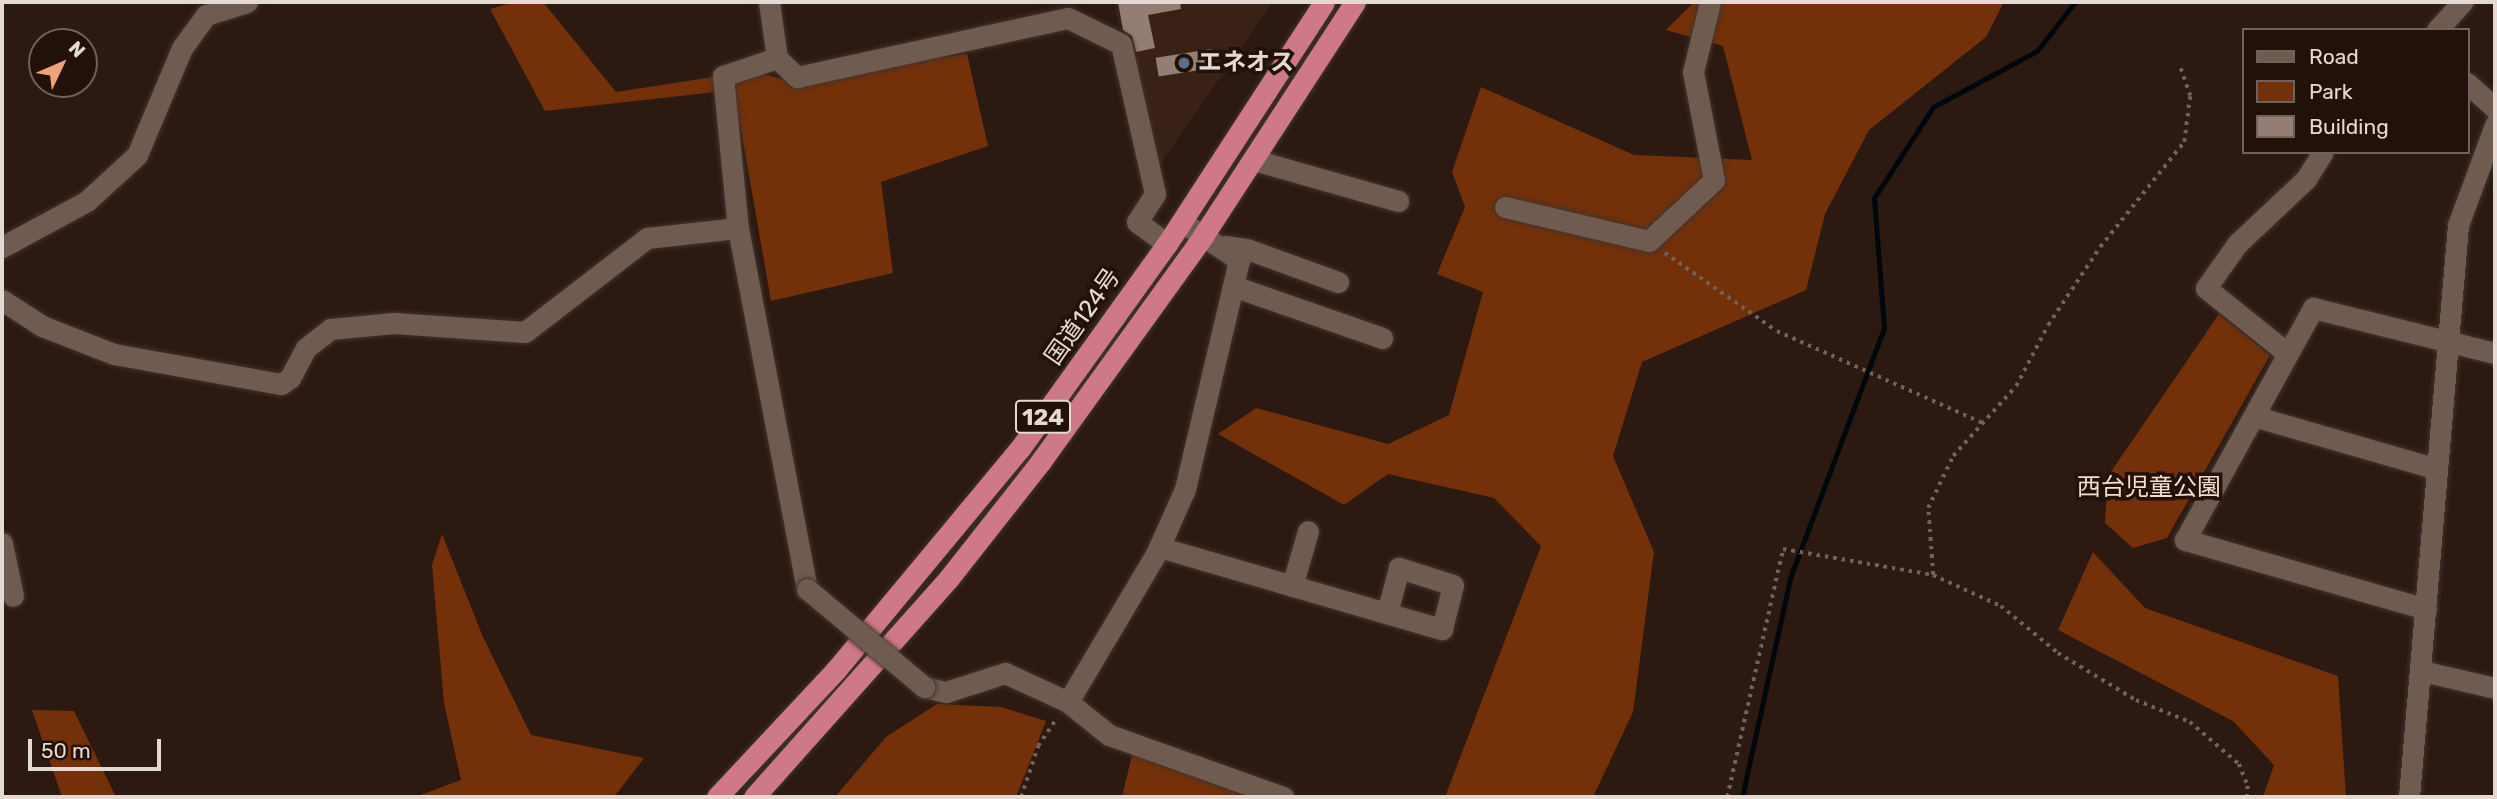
<!DOCTYPE html>
<html>
<head>
<meta charset="utf-8">
<style>
	body { margin:0 }
	#map { position:relative; width:2497px; height:799px; overflow:hidden; background:#2c1a12; font-family:Rubik,"Noto Sans JP",sans-serif }
	div>[style] { position:absolute }
	[style*='--x'] { left:calc(var(--x)*1px); top:calc(var(--y)*1px); width:calc(var(--w)*1px); rotate:calc(var(--a)*1deg) }
	.built>* { inset:0; background:#392116 }
	.green>* { inset:0; background:#733009 }
	.stream>* { height:5px; margin:-2.5px; padding:0 2.5px; transform-origin:2.5px; border-radius:2.5px; background:#00070c }
	.building>* { inset:0; background:#947e73; transform-origin:0 0 }
	.path>* { height:3.5px; margin-top:-1.75px; transform-origin:0; background:repeating-linear-gradient(90deg,#72625b 0 3.5px,transparent 0 8.5px) }
	.roads { filter:drop-shadow(0 0 2px #41342f) drop-shadow(0 0 2px #41342f) }
	.minor>* { height:21px; margin:-10.5px; padding:0 10.5px; transform-origin:10.5px; border-radius:10.5px; background:#705b51 }
	.highway>* { height:21px; margin:-10.5px; padding:0 10.5px; transform-origin:10.5px; border-radius:10.5px; background:#cf7988 }
	.bridges { filter:drop-shadow(0 0 2px #41342f) drop-shadow(0 0 2px #41342f) }
	.minor-bridge>* { height:21px; margin:-10.5px; padding:0 10.5px; transform-origin:10.5px; border-radius:10.5px; background:#705b51 }
	.dots>* { width:19px; height:19px; translate:-50% -50%; box-sizing:border-box; border:4px solid #221109; border-radius:50% }
	span { translate:-50% -50%; white-space:nowrap; text-align:center; line-height:1.15; -webkit-text-stroke:7px #221109; paint-order:stroke }
	.shield-label span { padding:2px 5px; background:#221109; border:2px solid; border-radius:5px; -webkit-text-stroke-width:0 }
	.shield-label { font-size:23px; color:#e5d9d3; font-weight:700 }
	.poi-label { font-size:24px; color:#e5d9d3; font-weight:700 }
	.left { translate:0 -50%; text-align:left }
	.street-label { font-size:24px; color:#e5d9d3 }
	.park-label { font-size:24px; color:#f4dbcf }
	.frame { position:absolute; inset:0; border:4px solid #e5d9d3; pointer-events:none }
	.legend { position:absolute; left:2242px; top:28px; width:228px; height:126px; box-sizing:border-box; background:#221109; border:2px solid #70615a; margin:0; padding:9px 12px; list-style:none; font-size:21px; color:#e5d9d3 }
	.legend li { display:flex; align-items:center; gap:14px; height:35px }
	.legend b { width:35px; border:2px solid #70615a }
	.north { position:absolute; left:28px; top:28px; width:70px; height:70px; box-sizing:border-box; background:#221109; border:2px solid #70615a; border-radius:50%; rotate:46deg; font-size:19px; font-weight:700; line-height:28px; text-align:center; color:#e5d9d3 }
	.north::after { content:''; display:block; margin:auto; width:24px; height:32px; background:#f0a27a; clip-path:polygon(50% 0,100% 100%,50% 72%,0 100%) }
	.scale { position:absolute; left:28px; top:739px; width:133px; height:32px; box-sizing:border-box; border:4px solid #e5d9d3; border-top:0; padding-left:9px; font-size:21px; line-height:24px; white-space:nowrap; color:#e5d9d3; -webkit-text-stroke:5px #221109; paint-order:stroke }
</style>
</head>
<body>
<div id="map">
	<div class="built">
		<i style="clip-path:polygon(1114px 2px,1273px 2px,1151px 177px)"></i>
	</div>
	<div class="green">
		<i style="clip-path:polygon(515px 2px,543px 2px,616px 92px,752px 71px,782px 79px,967px 54px,988px 146px,881px 182px,893px 273px,771px 301px,734px 90px,545px 111px,490px 9px)"></i>
		<i style="clip-path:polygon(1694px 2px,2004px 2px,1986px 37px,1869px 130px,1825px 214px,1806px 290px,1642px 362px,1613px 456px,1654px 552px,1633px 712px,1593px 797px,1445px 797px,1541px 546px,1494px 498px,1388px 474px,1344px 505px,1218px 434px,1256px 408px,1388px 444px,1449px 415px,1483px 292px,1437px 274px,1465px 207px,1452px 172px,1481px 87px,1634px 155px,1752px 160px,1723px 46px,1666px 30px)"></i>
		<i style="clip-path:polygon(2219px 314px,2270px 355px,2167px 538px,2133px 548px,2105px 523px,2108px 476px)"></i>
		<i style="clip-path:polygon(442px 534px,483px 637px,531px 735px,644px 758px,614px 797px,415px 797px,461px 780px,444px 703px,432px 565px)"></i>
		<i style="clip-path:polygon(2093px 552px,2145px 608px,2338px 676px,2346px 797px,2263px 797px,2274px 765px,2233px 721px,2058px 630px)"></i>
		<i style="clip-path:polygon(937px 704px,1001px 707px,1046px 721px,1016px 797px,835px 797px,886px 737px)"></i>
		<i style="clip-path:polygon(32px 710px,74px 711px,116px 797px,62px 797px)"></i>
		<i style="clip-path:polygon(1132px 755px,1233px 778px,1283px 797px,1122px 797px)"></i>
	</div>
	<div class="stream">
		<i style="--x:1742;--y:797;--w:224;--a:-77.6"></i>
		<i style="--x:1790;--y:578;--w:267;--a:-69.4"></i>
		<i style="--x:1884;--y:328;--w:130;--a:-94.4"></i>
		<i style="--x:1874;--y:198;--w:108;--a:-57"></i>
		<i style="--x:1933;--y:107;--w:118;--a:-28.3"></i>
		<i style="--x:2037;--y:51;--w:62;--a:-52.2"></i>
	</div>
	<div class="building">
		<i style="clip-path:polygon(1118px 2px,1180px 2px,1181px 9px,1148px 15px,1155px 48px,1136px 52px,1132px 36px,1123px 30px)"></i>
		<i style="left:1211px;top:49px;width:19px;height:56px;rotate:81deg"></i>
	</div>
	<div class="path">
		<i style="--x:1665;--y:253;--w:136;--a:34.9"></i>
		<i style="--x:1777;--y:331;--w:226;--a:24.1"></i>
		<i style="--x:1933;--y:575;--w:67;--a:-94.3"></i>
		<i style="--x:1928;--y:508;--w:58;--a:-64.3"></i>
		<i style="--x:1953;--y:456;--w:94;--a:-48"></i>
		<i style="--x:2016;--y:386;--w:69;--a:-62.3"></i>
		<i style="--x:2048;--y:325;--w:94;--a:-56.3"></i>
		<i style="--x:2100;--y:247;--w:134;--a:-51.3"></i>
		<i style="--x:2184;--y:142;--w:46;--a:-82.6"></i>
		<i style="--x:2190;--y:96;--w:31;--a:-109"></i>
		<i style="--x:1021;--y:797;--w:54;--a:-71.6"></i>
		<i style="--x:1038;--y:746;--w:34;--a:-56"></i>
		<i style="--x:1727;--y:797;--w:254;--a:-77.3"></i>
		<i style="--x:1783;--y:549;--w:152;--a:9.8"></i>
		<i style="--x:1933;--y:575;--w:75;--a:24.5"></i>
		<i style="--x:2001;--y:606;--w:74;--a:39.5"></i>
		<i style="--x:2058;--y:653;--w:91;--a:31.1"></i>
		<i style="--x:2136;--y:700;--w:58;--a:22.2"></i>
		<i style="--x:2190;--y:722;--w:65;--a:40.6"></i>
		<i style="--x:2239;--y:764;--w:24;--a:68"></i>
		<i style="--x:2248;--y:786;--w:11;--a:95"></i>
	</div>
	<div class="roads">
		<div class="minor">
			<i style="--x:769;--y:2;--w:57;--a:81.9"></i>
			<i style="--x:777;--y:58;--w:57;--a:161.6"></i>
			<i style="--x:723;--y:76;--w:153;--a:84.4"></i>
			<i style="--x:738;--y:228;--w:368;--a:79.2"></i>
			<i style="--x:2437;--y:30;--w:38;--a:-48"></i>
			<i style="--x:777;--y:58;--w:28;--a:44"></i>
			<i style="--x:797;--y:77;--w:277;--a:-12.3"></i>
			<i style="--x:1068;--y:18;--w:59;--a:26.1"></i>
			<i style="--x:1121;--y:44;--w:154;--a:77.2"></i>
			<i style="--x:1155;--y:194;--w:33;--a:123"></i>
			<i style="--x:1137;--y:222;--w:37;--a:36"></i>
			<i style="--x:2467;--y:83;--w:38;--a:42"></i>
			<i style="--x:1254;--y:160;--w:150;--a:15.9"></i>
			<i style="--x:1505;--y:207;--w:148;--a:13.3"></i>
			<i style="--x:1649;--y:241;--w:89;--a:-43.2"></i>
			<i style="--x:1714;--y:180;--w:110;--a:-101"></i>
			<i style="--x:1693;--y:72;--w:72;--a:-76.3"></i>
			<i style="--x:1182;--y:222;--w:69;--a:33.7"></i>
			<i style="--x:1239;--y:260;--w:27;--a:103"></i>
			<i style="--x:1233;--y:286;--w:209;--a:103.3"></i>
			<i style="--x:1185;--y:489;--w:69;--a:114"></i>
			<i style="--x:1157;--y:552;--w:174;--a:120.7"></i>
			<i style="--x:1068;--y:702;--w:53;--a:38.8"></i>
			<i style="--x:1109;--y:735;--w:185;--a:19.6"></i>
			<i style="--x:1225;--y:246;--w:22;--a:8"></i>
			<i style="--x:1247;--y:249;--w:97;--a:19.9"></i>
			<i style="--x:2;--y:247;--w:97;--a:-28.4"></i>
			<i style="--x:87;--y:201;--w:68;--a:-42.6"></i>
			<i style="--x:137;--y:155;--w:116;--a:-67.2"></i>
			<i style="--x:182;--y:48;--w:41;--a:-54"></i>
			<i style="--x:206;--y:15;--w:43;--a:-17.6"></i>
			<i style="--x:1233;--y:286;--w:158;--a:19.2"></i>
			<i style="--x:2;--y:300;--w:48;--a:33"></i>
			<i style="--x:42;--y:326;--w:77;--a:21.3"></i>
			<i style="--x:114;--y:354;--w:170;--a:10.2"></i>
			<i style="--x:281;--y:384;--w:11;--a:-34"></i>
			<i style="--x:290;--y:378;--w:34;--a:-62"></i>
			<i style="--x:306;--y:348;--w:31;--a:-38"></i>
			<i style="--x:330;--y:329;--w:64;--a:-5.4"></i>
			<i style="--x:394;--y:323;--w:131;--a:3.9"></i>
			<i style="--x:525;--y:332;--w:154;--a:-37.6"></i>
			<i style="--x:647;--y:238;--w:92;--a:-6.3"></i>
			<i style="--x:2287;--y:353;--w:104;--a:-141.3"></i>
			<i style="--x:2206;--y:288;--w:54;--a:-54.8"></i>
			<i style="--x:2237;--y:244;--w:95;--a:-43.3"></i>
			<i style="--x:2306;--y:179;--w:32;--a:-58"></i>
			<i style="--x:2257;--y:417;--w:187;--a:16.1"></i>
			<i style="--x:2;--y:543;--w:54;--a:78.3"></i>
			<i style="--x:1159;--y:547;--w:295;--a:16.2"></i>
			<i style="--x:1442;--y:629;--w:45;--a:-76"></i>
			<i style="--x:1453;--y:585;--w:57;--a:-162.5"></i>
			<i style="--x:1399;--y:568;--w:47;--a:104.9"></i>
			<i style="--x:1292;--y:586;--w:57;--a:-73.8"></i>
			<i style="--x:2426;--y:609;--w:251;--a:-164"></i>
			<i style="--x:2185;--y:540;--w:265;--a:-61.1"></i>
			<i style="--x:2313;--y:308;--w:187;--a:13.9"></i>
			<i style="--x:2422;--y:671;--w:75;--a:13.1"></i>
			<i style="--x:924;--y:687;--w:23;--a:13"></i>
			<i style="--x:946;--y:692;--w:62;--a:-17.9"></i>
			<i style="--x:1005;--y:673;--w:69;--a:24.7"></i>
			<i style="--x:2409;--y:797;--w:574;--a:-85.1"></i>
			<i style="--x:2458;--y:225;--w:107;--a:-69.7"></i>
		</div>
		<div class="highway">
			<i style="--x:717;--y:797;--w:173;--a:-46.9"></i>
			<i style="--x:835;--y:671;--w:291;--a:-50.3"></i>
			<i style="--x:1021;--y:447;--w:250;--a:-54.3"></i>
			<i style="--x:1167;--y:244;--w:288;--a:-57"></i>
			<i style="--x:754;--y:797;--w:293;--a:-48.3"></i>
			<i style="--x:949;--y:578;--w:149;--a:-51.8"></i>
			<i style="--x:1041;--y:461;--w:277;--a:-54.2"></i>
			<i style="--x:1203;--y:236;--w:279;--a:-57"></i>
		</div>
	</div>
	<div class="bridges">
		<div class="minor-bridge">
			<i style="--x:807;--y:589;--w:153;--a:39.9"></i>
		</div>
	</div>
	<div class="dots">
		<i style="left:1184px;top:63px;background:#5c6f8a"></i>
	</div>
	<div class="shield-label">
		<span style="left:1043px;top:417px">124</span>
	</div>
	<div class="poi-label">
		<span class="left" style="left:1198px;top:63px">エネオス</span>
	</div>
	<div class="street-label">
		<span style="left:1083px;top:317px;rotate:-55deg">国道124号</span>
	</div>
	<div class="park-label">
		<span style="left:2149px;top:488px">西台児童公園</span>
	</div>
	<div class="frame"></div>
	<ul class="legend">
	<li><b style="height:9px;background:#705b51"></b>Road</li>
	<li><b style="height:19px;background:#733009"></b>Park</li>
	<li><b style="height:19px;background:#947e73"></b>Building</li>
	</ul>
	<div class="north">N</div>
	<div class="scale">50 m</div>
</div>
</body>
</html>
